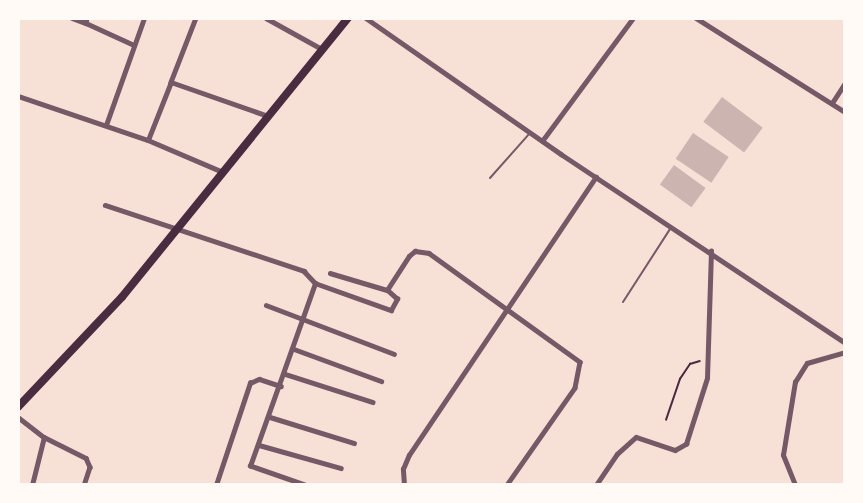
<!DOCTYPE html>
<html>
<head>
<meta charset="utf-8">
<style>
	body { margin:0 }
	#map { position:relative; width:863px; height:503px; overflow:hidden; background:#f7e1d7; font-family:"IBM Plex Sans",sans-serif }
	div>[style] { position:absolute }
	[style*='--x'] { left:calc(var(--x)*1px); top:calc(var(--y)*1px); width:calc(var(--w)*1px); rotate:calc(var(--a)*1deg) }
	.building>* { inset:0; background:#ccb4b1; transform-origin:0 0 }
	.path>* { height:1.5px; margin:-0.75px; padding:0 0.75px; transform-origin:0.75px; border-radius:0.75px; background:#4a2c40 }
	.service>* { height:2px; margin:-1px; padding:0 1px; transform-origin:1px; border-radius:1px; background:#755966 }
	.minor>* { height:4.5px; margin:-2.25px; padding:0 2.25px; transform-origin:2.25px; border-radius:2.25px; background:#755966 }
	.primary>* { height:8px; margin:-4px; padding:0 4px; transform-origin:4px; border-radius:4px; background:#4a2c40 }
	span { translate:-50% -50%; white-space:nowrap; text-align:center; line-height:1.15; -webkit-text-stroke:5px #fffaf5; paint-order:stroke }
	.frame { position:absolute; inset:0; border:20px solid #fffaf5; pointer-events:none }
</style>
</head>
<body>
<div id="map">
	<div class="building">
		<i style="left:722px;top:97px;width:51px;height:31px;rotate:37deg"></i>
		<i style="left:693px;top:133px;width:43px;height:31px;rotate:34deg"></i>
		<i style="left:674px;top:165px;width:39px;height:24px;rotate:36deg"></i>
	</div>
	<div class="path">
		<i style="--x:666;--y:420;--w:43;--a:-71.1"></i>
		<i style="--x:680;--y:379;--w:18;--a:-56"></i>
		<i style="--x:690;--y:364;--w:10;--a:-17"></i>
	</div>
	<div class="service">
		<i style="--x:490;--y:178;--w:60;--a:-48.4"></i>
		<i style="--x:623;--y:302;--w:87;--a:-57.2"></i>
	</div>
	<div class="minor">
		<i style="--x:72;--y:18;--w:15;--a:20"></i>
		<i style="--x:87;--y:18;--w:5;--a:101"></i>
		<i style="--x:86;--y:23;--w:53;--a:24.6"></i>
		<i style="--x:196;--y:18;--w:69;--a:111.3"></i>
		<i style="--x:171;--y:82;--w:103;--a:19.3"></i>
		<i style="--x:266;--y:18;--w:64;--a:29"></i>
		<i style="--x:366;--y:18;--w:238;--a:34.9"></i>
		<i style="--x:561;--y:154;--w:341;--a:33.6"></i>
		<i style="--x:696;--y:18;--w:176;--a:32.2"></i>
		<i style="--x:18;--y:96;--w:137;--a:18.7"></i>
		<i style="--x:148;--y:140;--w:82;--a:23.1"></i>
		<i style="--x:832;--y:103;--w:24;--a:-57"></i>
		<i style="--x:106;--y:125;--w:114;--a:-70.4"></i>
		<i style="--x:148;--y:140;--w:62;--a:-68.4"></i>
		<i style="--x:542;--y:141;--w:153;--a:-53.5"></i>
		<i style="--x:105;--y:205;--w:210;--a:18.3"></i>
		<i style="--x:304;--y:271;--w:16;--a:47"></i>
		<i style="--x:315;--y:283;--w:81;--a:19.6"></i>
		<i style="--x:391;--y:310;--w:13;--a:-61"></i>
		<i style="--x:397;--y:299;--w:13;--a:-138"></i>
		<i style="--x:330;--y:273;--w:59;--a:16.6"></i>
		<i style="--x:387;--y:290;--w:40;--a:-57.1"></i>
		<i style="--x:409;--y:256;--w:8;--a:-40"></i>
		<i style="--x:415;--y:251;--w:14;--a:8"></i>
		<i style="--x:429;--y:253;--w:186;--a:35.8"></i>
		<i style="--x:580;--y:362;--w:26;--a:101"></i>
		<i style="--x:575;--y:388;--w:118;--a:125"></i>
		<i style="--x:266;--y:305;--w:137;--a:20.9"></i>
		<i style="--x:294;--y:349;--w:93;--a:20.2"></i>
		<i style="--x:285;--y:374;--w:92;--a:17.7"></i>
		<i style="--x:18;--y:417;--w:33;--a:38"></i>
		<i style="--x:44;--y:437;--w:47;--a:26.6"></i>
		<i style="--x:86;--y:458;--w:10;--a:66"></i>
		<i style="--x:90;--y:467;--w:19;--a:108"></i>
		<i style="--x:270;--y:417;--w:88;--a:17.2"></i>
		<i style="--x:259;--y:445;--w:85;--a:15.7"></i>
		<i style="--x:32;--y:485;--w:49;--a:-76"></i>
		<i style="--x:216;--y:485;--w:108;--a:-71.6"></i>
		<i style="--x:250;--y:383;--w:10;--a:-24"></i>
		<i style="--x:259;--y:379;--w:23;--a:18"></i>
		<i style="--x:305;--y:485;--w:58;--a:-160.9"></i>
		<i style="--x:250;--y:466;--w:194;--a:-70.4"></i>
		<i style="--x:404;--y:485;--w:16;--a:-94"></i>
		<i style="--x:403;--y:469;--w:15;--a:-67"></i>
		<i style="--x:409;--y:455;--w:335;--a:-56.1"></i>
		<i style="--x:596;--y:485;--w:37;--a:-56"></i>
		<i style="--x:617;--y:454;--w:25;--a:-42"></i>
		<i style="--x:636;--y:437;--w:41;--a:18.4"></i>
		<i style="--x:675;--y:450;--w:13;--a:-29"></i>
		<i style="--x:686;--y:444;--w:69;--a:-72.3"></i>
		<i style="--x:707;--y:378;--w:127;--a:-88.2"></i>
		<i style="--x:795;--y:485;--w:32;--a:-112"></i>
		<i style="--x:783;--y:455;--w:74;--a:-80.7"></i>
		<i style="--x:795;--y:382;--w:22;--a:-58"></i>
		<i style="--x:807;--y:363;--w:40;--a:-16"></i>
	</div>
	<div class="primary">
		<i style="--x:18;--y:407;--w:151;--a:-46.6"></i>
		<i style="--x:122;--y:297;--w:359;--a:-51"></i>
	</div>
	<div class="frame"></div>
</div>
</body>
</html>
